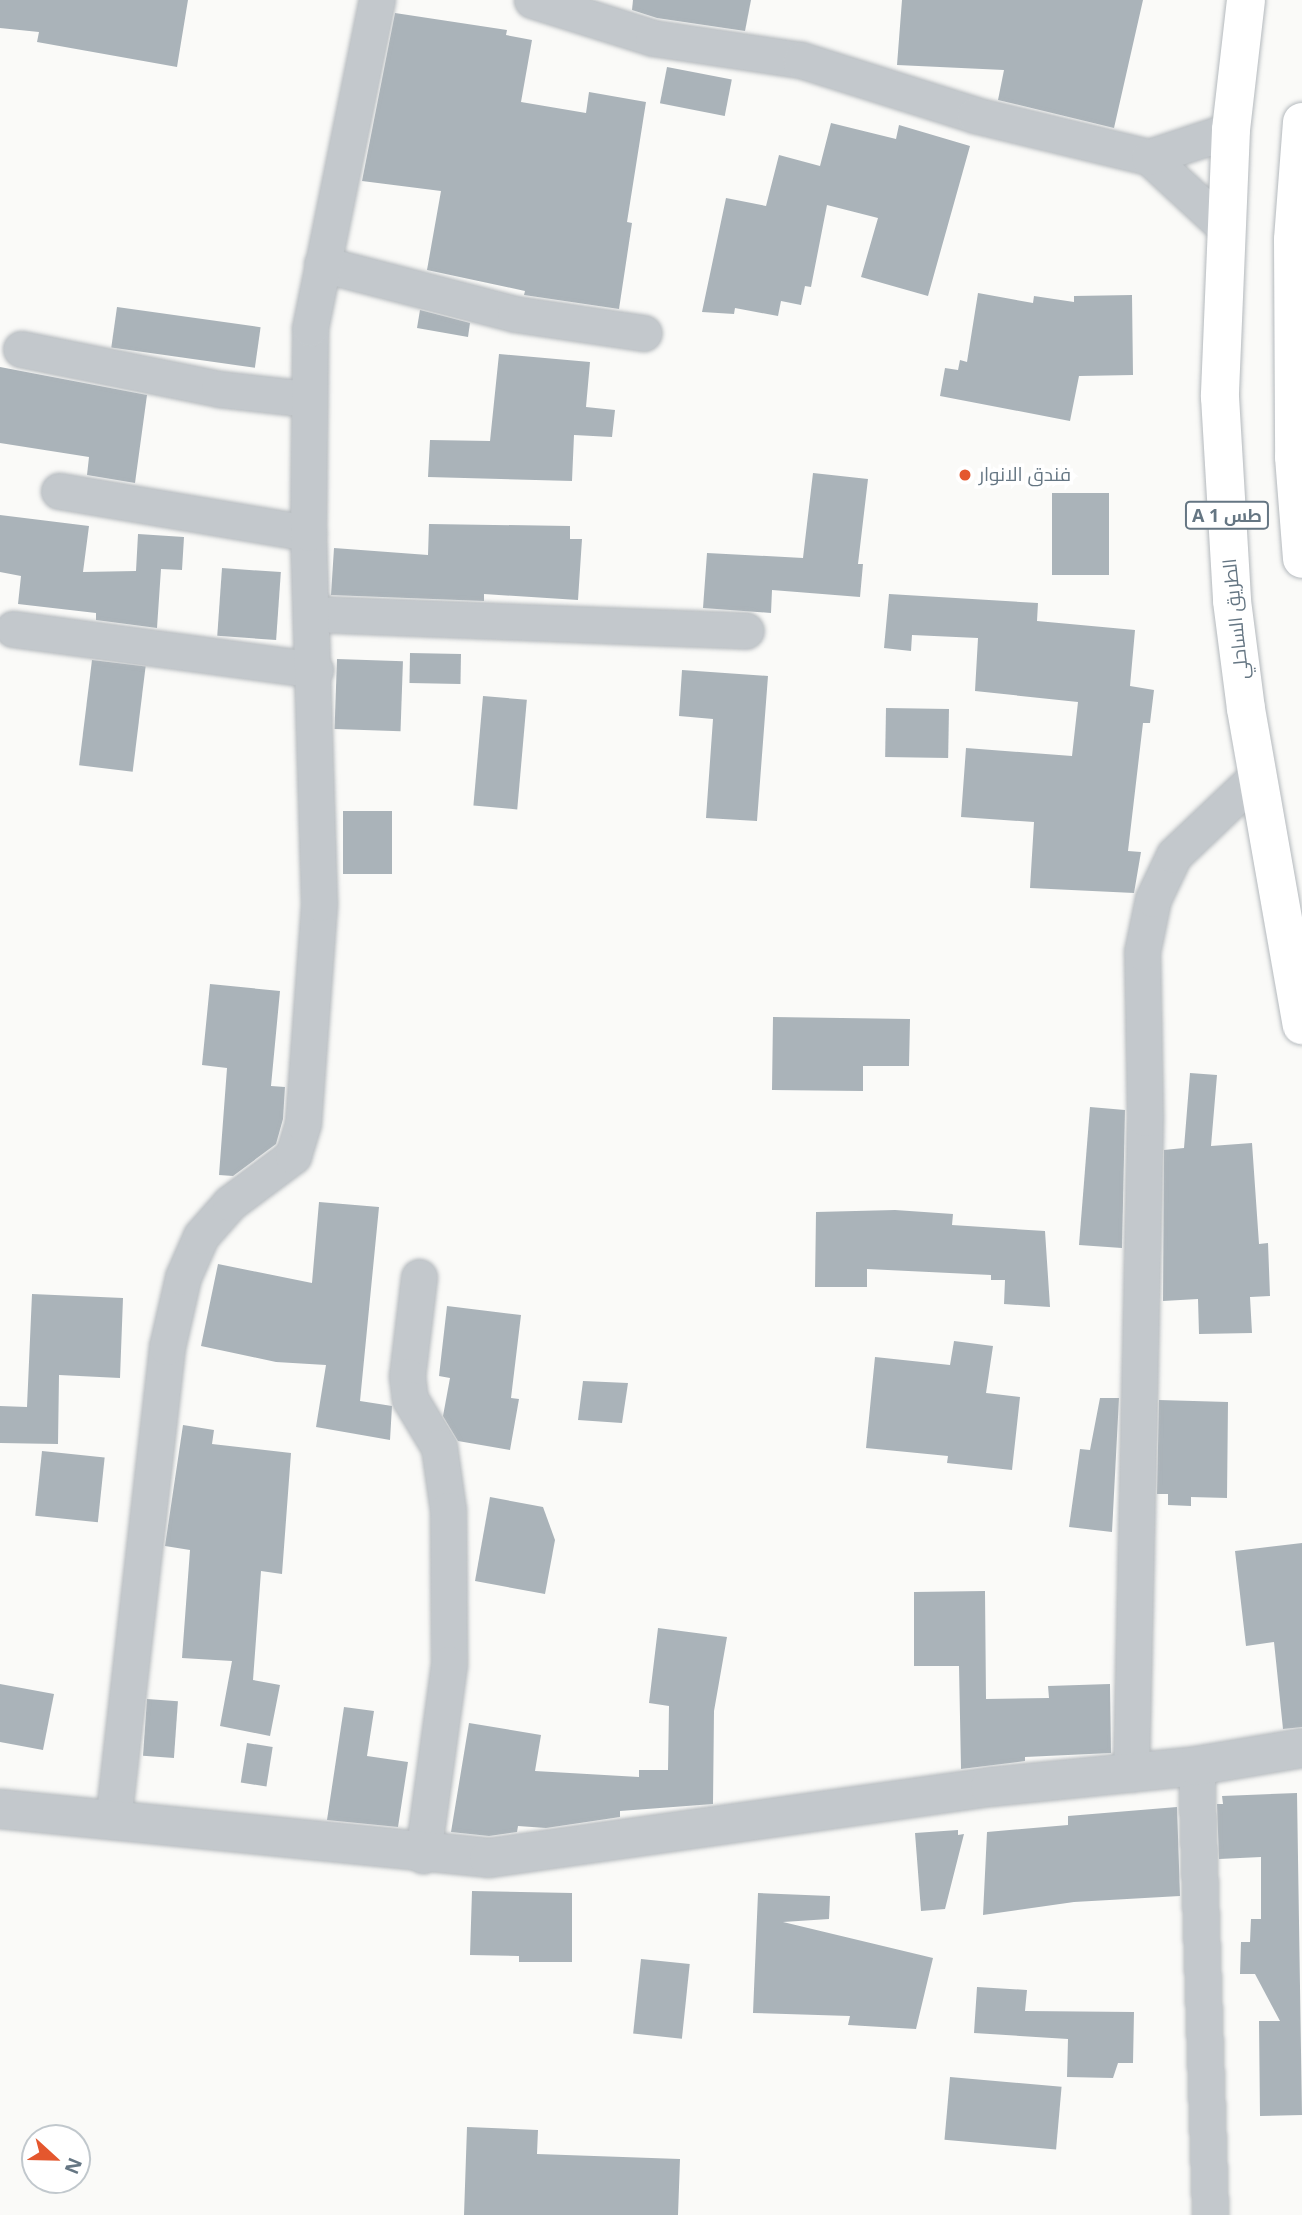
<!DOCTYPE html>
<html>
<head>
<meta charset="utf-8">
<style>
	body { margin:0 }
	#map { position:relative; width:1302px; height:2215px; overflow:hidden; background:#fafaf8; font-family:"Open Sans",Cairo,sans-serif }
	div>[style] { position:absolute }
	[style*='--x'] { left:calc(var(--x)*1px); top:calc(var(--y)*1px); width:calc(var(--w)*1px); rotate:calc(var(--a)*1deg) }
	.building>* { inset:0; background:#aab3b9; transform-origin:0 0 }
	.roads { filter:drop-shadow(0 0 2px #b4b9bd) drop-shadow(0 0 2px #b4b9bd) }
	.minor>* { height:35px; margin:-17.5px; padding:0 17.5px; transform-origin:17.5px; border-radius:17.5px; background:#c3c8cc }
	.tertiary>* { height:38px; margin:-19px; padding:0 19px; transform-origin:19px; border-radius:19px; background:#c3c8cc }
	.trunk>* { height:38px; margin:-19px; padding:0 19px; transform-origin:19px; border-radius:19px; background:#fff }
	.dots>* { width:19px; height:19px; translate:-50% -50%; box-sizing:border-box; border:4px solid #fff; border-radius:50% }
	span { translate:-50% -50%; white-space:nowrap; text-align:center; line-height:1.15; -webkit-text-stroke:7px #fff; paint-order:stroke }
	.shield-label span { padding:2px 5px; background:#fff; border:2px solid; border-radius:5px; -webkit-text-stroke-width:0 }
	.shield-label { font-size:18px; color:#657683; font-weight:700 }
	.poi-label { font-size:19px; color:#657683 }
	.left { translate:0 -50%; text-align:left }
	.street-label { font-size:19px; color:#657683 }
	.north { position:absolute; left:21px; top:2124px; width:70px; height:70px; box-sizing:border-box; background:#fff; border:2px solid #c1c8cd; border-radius:50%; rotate:112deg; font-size:19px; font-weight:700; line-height:28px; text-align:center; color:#657683 }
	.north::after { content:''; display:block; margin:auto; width:24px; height:32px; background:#e4572e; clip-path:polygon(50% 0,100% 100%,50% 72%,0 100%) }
</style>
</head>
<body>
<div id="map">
	<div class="building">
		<i style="clip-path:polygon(0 0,188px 0,177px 67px,37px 42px,39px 32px,0 28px)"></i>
		<i style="clip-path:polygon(633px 0,751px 0,745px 31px,657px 18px,632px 10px)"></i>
		<i style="clip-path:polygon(902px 0,1143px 0,1114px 128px,998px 100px,1004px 70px,897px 65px)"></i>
		<i style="clip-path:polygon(395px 13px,507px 30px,506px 35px,532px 40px,521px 102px,586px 113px,589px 92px,646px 102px,627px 222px,632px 223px,619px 309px,524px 295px,525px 291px,427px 270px,441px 191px,362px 181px)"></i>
		<i style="left:667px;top:67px;width:66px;height:37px;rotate:11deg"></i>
		<i style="clip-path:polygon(831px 123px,896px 139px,899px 125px,970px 146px,928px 296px,861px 277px,878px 218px,827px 205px,811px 287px,805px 286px,801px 305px,781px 301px,778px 316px,735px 308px,734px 314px,702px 312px,726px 198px,766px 206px,779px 155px,820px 166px)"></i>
		<i style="clip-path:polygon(978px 293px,1033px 303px,1034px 296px,1074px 302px,1074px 296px,1132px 295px,1133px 375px,1079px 376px,1070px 421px,940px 396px,945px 368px,958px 370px,960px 360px,967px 362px)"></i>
		<i style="left:117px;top:307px;width:145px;height:41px;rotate:8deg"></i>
		<i style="clip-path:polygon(420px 310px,470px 323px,468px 337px,417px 328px)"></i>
		<i style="clip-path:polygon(499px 354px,590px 362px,586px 407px,615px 410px,612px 437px,574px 435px,572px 481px,428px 477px,430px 440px,490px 441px)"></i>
		<i style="clip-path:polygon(0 367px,147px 395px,135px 483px,87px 475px,89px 457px,0 443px)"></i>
		<i style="clip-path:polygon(813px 473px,868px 479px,858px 564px,863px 564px,860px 597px,772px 590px,771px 613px,703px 608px,707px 553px,803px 558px)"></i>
		<i style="left:1052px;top:493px;width:57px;height:82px"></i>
		<i style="clip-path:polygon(0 515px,89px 526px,83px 572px,136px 571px,138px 534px,184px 537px,182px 570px,161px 569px,157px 628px,96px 620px,96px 613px,18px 604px,21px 576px,0 572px)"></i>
		<i style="clip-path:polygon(429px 524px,570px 526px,570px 539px,582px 539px,578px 600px,484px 594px,484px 601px,331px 595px,334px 548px,428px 555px)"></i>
		<i style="left:222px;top:568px;width:59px;height:68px;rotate:4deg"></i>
		<i style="clip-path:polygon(889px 594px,1038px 603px,1037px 621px,1135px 630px,1130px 686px,1154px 690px,1150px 723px,1143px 723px,1128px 851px,1141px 852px,1134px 893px,1030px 888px,1034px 822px,961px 817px,966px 748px,1072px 756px,1078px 702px,975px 691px,978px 638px,912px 635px,911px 651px,884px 648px)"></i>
		<i style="left:410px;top:653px;width:51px;height:30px;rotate:1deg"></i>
		<i style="left:337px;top:659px;width:66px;height:70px;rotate:2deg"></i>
		<i style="left:92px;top:660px;width:54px;height:106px;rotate:7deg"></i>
		<i style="clip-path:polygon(682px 670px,768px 676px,757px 821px,706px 818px,713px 719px,679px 716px)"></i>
		<i style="left:483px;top:696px;width:44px;height:110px;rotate:5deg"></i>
		<i style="left:886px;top:708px;width:63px;height:49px;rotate:1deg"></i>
		<i style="left:343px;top:811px;width:49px;height:63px"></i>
		<i style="clip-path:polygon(210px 984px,280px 991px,271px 1086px,285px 1087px,283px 1119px,276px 1144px,233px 1176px,219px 1175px,227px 1068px,202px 1065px)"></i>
		<i style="clip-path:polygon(773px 1017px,910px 1019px,909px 1066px,863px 1066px,863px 1091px,772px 1090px)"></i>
		<i style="clip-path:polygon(1190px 1073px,1217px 1075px,1211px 1146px,1252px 1143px,1259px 1244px,1268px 1243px,1270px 1296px,1250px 1297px,1252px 1333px,1199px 1334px,1198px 1299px,1163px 1301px,1164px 1150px,1184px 1148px)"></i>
		<i style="clip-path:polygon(1090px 1107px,1125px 1110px,1122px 1248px,1079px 1245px)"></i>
		<i style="clip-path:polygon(319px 1202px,379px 1207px,360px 1401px,392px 1406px,390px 1440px,316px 1427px,326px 1365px,276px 1362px,201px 1346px,218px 1264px,312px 1283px)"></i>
		<i style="clip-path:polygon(895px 1210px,953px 1214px,952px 1225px,1045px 1231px,1050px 1307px,1004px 1304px,1005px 1280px,991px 1280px,991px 1275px,867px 1269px,867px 1287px,815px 1287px,816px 1212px)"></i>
		<i style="clip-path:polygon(32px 1294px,123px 1298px,120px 1378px,59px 1375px,58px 1444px,0 1443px,0 1406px,27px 1407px)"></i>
		<i style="clip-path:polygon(447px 1306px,521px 1315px,511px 1398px,519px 1399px,510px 1450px,458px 1441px,443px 1416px,450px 1378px,439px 1376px)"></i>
		<i style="clip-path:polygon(954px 1341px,993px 1346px,986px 1393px,1020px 1397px,1012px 1470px,947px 1463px,948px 1456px,866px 1448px,875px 1357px,950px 1365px)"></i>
		<i style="clip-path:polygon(583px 1381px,628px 1383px,622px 1423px,578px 1420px)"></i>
		<i style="clip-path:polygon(1100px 1398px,1119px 1398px,1112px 1532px,1069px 1527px,1080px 1449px,1090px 1450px)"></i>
		<i style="clip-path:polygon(1159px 1400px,1228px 1402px,1227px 1498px,1191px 1497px,1191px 1506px,1168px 1505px,1168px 1494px,1157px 1494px)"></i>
		<i style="clip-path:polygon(183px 1425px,214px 1430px,212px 1444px,291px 1453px,282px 1574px,261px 1571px,253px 1680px,280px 1685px,270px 1736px,220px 1726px,232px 1661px,182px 1658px,190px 1550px,165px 1546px)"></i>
		<i style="left:42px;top:1451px;width:63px;height:65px;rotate:6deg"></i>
		<i style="clip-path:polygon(490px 1497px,543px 1507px,555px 1540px,545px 1594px,475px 1581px)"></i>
		<i style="clip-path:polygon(1302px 1543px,1302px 1727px,1283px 1729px,1274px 1642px,1246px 1646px,1235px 1551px)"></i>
		<i style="clip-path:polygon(985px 1591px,986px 1699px,1049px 1698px,1048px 1686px,1110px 1684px,1111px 1753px,1025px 1757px,1025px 1761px,961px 1769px,959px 1666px,914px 1666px,914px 1592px)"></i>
		<i style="clip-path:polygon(658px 1628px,727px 1637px,714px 1711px,713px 1804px,620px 1811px,620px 1817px,546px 1828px,518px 1826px,517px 1832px,489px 1836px,451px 1832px,469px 1723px,541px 1735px,535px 1771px,639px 1777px,639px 1770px,668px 1770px,669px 1706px,649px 1703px)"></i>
		<i style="clip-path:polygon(0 1684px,54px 1694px,43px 1750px,0 1742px)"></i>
		<i style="left:147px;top:1699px;width:31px;height:57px;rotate:4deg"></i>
		<i style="clip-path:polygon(344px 1707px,374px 1711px,367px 1756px,408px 1762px,398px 1827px,327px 1820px)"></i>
		<i style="left:247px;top:1743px;width:26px;height:40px;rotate:9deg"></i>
		<i style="clip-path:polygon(1297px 1793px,1302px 2115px,1260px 2116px,1259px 2021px,1280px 2021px,1255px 1974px,1240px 1974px,1241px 1942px,1250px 1942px,1251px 1919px,1261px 1919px,1261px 1857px,1219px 1859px,1217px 1804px,1223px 1804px,1222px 1796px)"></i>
		<i style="clip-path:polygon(1177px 1807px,1180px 1896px,1074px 1902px,983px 1915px,987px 1832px,1068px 1825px,1068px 1816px)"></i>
		<i style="clip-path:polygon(958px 1830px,958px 1835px,964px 1834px,945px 1909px,921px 1911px,915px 1833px)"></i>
		<i style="clip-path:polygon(472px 1891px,572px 1893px,572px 1962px,519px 1962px,519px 1956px,470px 1955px)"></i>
		<i style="clip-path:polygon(758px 1893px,830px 1896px,829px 1919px,783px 1922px,933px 1958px,916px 2029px,848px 2025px,850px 2016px,753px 2013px)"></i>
		<i style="left:641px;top:1959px;width:49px;height:75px;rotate:6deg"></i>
		<i style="clip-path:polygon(977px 1987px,1027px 1990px,1025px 2011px,1134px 2012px,1133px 2063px,1118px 2063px,1113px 2078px,1067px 2077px,1068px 2039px,974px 2033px)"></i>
		<i style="left:950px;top:2077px;width:112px;height:63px;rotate:5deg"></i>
		<i style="clip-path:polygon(467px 2127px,538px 2130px,537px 2154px,680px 2159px,678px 2215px,464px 2215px)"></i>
	</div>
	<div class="roads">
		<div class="minor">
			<i style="--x:532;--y:0;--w:127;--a:17.4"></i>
			<i style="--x:653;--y:38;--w:150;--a:8.5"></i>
			<i style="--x:801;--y:60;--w:182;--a:17.5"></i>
			<i style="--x:975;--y:115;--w:179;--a:13.6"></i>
			<i style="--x:1149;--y:157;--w:106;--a:42.7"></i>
			<i style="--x:1149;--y:157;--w:86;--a:-18.2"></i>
			<i style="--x:322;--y:264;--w:199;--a:14.5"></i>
			<i style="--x:515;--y:314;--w:130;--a:8.4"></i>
			<i style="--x:21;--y:349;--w:202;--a:11.4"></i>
			<i style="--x:219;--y:389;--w:90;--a:6.4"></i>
			<i style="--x:59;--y:491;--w:253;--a:9.6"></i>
			<i style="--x:312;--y:614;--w:434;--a:2.2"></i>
			<i style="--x:13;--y:629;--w:305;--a:7.7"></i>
			<i style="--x:419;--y:1277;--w:100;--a:96.9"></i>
			<i style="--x:407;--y:1376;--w:23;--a:83"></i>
			<i style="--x:410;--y:1399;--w:56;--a:58.9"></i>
			<i style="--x:439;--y:1447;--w:64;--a:81.9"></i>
			<i style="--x:448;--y:1510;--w:154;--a:89.6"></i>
			<i style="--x:449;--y:1664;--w:193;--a:97.8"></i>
			<i style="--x:1196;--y:1766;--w:449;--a:88.2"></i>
			<i style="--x:1131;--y:1774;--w:656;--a:-88.78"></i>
			<i style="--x:1145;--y:1118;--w:166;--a:-91"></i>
			<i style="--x:1142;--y:952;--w:54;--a:-78.3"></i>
			<i style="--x:1153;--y:899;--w:49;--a:-64.5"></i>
			<i style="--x:1174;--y:855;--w:113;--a:-43.6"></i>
			<i style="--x:113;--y:1821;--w:477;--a:-83.5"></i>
			<i style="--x:167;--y:1347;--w:72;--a:-77.1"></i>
			<i style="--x:183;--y:1277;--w:45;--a:-66.3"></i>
			<i style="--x:201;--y:1236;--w:44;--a:-48.7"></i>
			<i style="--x:230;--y:1203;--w:79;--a:-36.7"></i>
			<i style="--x:293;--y:1156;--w:34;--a:-73"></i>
			<i style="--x:303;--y:1123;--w:221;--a:-85.8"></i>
			<i style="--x:319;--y:903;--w:370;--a:-91.7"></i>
			<i style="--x:308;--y:533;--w:205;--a:-89.4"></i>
			<i style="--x:310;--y:328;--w:335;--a:-78.5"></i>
		</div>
		<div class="tertiary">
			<i style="--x:0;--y:1809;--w:491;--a:5.7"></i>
			<i style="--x:489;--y:1858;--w:506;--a:-8.07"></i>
			<i style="--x:990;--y:1787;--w:207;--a:-5.8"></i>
			<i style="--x:1196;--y:1766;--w:108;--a:-9.6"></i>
		</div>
		<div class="trunk">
			<i style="--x:1246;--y:0;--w:131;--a:96.6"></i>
			<i style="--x:1231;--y:130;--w:267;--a:92.4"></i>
			<i style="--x:1220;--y:397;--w:204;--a:86.6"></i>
			<i style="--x:1232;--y:601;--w:109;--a:82.6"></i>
			<i style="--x:1246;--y:709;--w:321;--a:80"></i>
			<i style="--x:1302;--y:122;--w:118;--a:94.4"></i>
			<i style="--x:1293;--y:240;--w:217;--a:89.7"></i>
			<i style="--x:1294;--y:457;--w:102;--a:85.5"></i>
		</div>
	</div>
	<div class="dots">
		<i style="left:965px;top:475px;background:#e4572e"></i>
	</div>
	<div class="shield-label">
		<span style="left:1227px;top:515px">A 1 طس</span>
	</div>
	<div class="poi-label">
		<span class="left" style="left:979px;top:475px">فندق الانوار</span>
	</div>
	<div class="street-label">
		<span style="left:1236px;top:619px;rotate:-96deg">الطريق الساحلي</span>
	</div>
	<div class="north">N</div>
</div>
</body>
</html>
